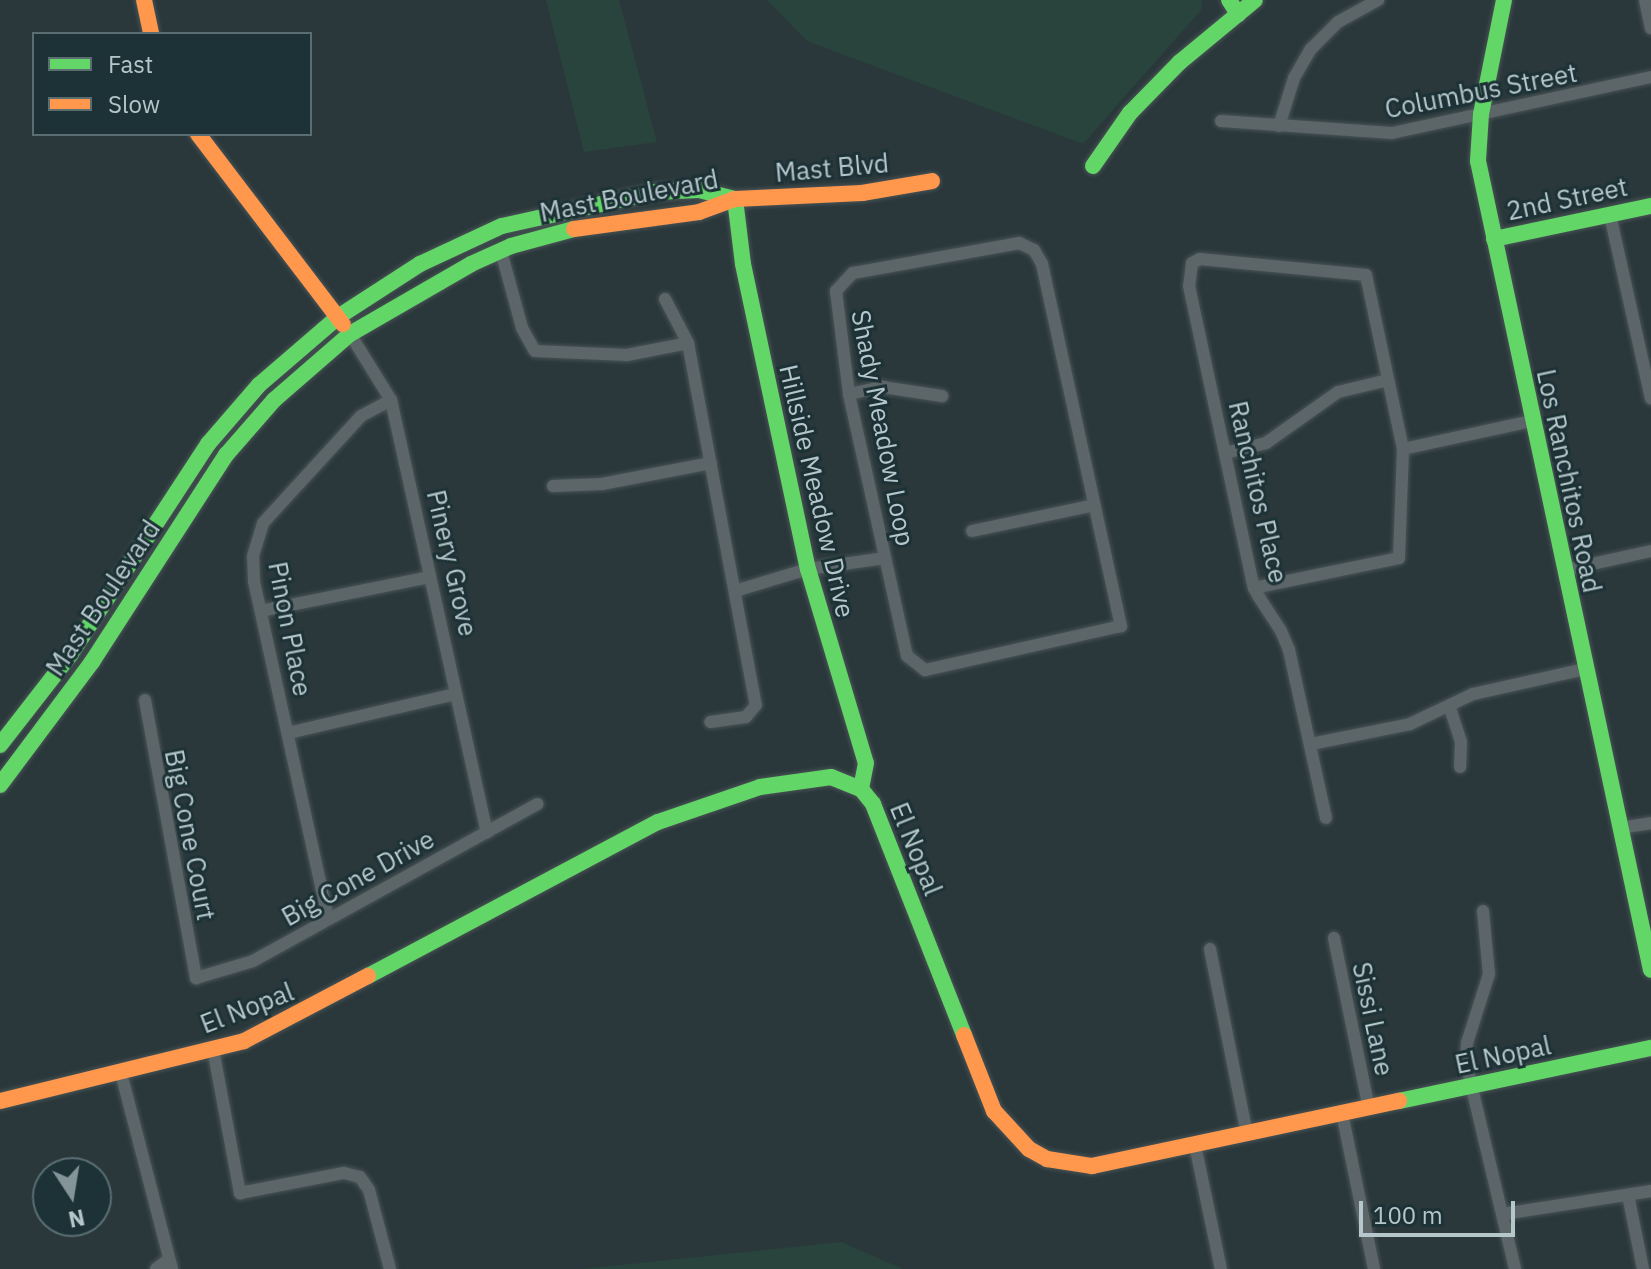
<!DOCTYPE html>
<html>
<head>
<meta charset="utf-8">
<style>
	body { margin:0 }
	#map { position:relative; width:1651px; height:1269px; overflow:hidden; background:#2a383b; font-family:"IBM Plex Sans",sans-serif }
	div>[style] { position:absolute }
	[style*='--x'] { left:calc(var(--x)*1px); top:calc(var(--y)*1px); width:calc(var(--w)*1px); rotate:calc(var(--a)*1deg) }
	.green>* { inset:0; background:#29443c }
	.roads { filter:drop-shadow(0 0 2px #495355) drop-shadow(0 0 2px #495355) }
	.street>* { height:12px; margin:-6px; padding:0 6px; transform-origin:6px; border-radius:6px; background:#5c6668 }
	.fast>* { height:16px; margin:-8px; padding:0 8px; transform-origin:8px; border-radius:8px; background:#63d668 }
	.slow>* { height:16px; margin:-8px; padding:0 8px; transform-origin:8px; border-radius:8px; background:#ff974d }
	span { translate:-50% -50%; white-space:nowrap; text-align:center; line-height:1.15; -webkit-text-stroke:6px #1d3236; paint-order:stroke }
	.street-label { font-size:26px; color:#b5c7cb }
	.legend { position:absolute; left:32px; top:32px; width:280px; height:104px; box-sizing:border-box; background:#1d3236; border:2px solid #5a6e72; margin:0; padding:10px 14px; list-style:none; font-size:24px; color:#b5c7cb }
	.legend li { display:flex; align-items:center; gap:16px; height:40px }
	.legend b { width:40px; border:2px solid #5a6e72 }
	.north { position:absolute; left:32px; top:1157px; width:80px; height:80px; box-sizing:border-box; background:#1d3236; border:2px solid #5a6e72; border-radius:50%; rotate:168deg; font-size:22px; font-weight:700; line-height:32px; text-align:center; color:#b5c7cb }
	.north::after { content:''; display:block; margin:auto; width:28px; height:36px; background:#849599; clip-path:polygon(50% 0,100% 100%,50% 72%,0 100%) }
	.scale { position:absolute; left:1359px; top:1201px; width:156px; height:36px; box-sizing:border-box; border:4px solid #b5c7cb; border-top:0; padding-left:10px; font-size:24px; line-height:28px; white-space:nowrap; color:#b5c7cb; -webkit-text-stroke:6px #1d3236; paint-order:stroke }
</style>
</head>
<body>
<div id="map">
	<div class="green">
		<i style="clip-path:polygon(546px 0,619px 0,657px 142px,584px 152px)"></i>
		<i style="clip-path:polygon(767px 0,1202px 0,1201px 10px,1083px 144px,807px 41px)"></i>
		<i style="clip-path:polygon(841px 1242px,903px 1269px,582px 1269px)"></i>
	</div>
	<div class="roads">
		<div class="street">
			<i style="--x:1645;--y:0;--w:29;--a:78"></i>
			<i style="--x:1221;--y:121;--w:171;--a:4"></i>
			<i style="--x:1392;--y:133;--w:265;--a:-12.2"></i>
			<i style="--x:1279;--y:126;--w:50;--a:-72.6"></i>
			<i style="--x:1294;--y:78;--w:34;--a:-60"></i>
			<i style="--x:1311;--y:49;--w:38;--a:-45"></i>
			<i style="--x:1338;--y:22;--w:46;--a:-28.8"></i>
			<i style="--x:1610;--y:215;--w:188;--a:77.4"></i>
			<i style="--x:1019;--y:243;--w:17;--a:25"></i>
			<i style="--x:1034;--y:250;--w:16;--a:60"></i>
			<i style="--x:1042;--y:264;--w:371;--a:77.7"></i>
			<i style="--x:1121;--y:626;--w:201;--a:167.3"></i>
			<i style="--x:925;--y:670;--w:23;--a:-142"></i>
			<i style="--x:907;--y:656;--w:268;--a:-102.5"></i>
			<i style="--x:849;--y:394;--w:104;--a:-97.2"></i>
			<i style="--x:836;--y:291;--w:25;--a:-47"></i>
			<i style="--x:853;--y:273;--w:169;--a:-10.2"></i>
			<i style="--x:501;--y:251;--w:80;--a:74.7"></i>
			<i style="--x:522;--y:328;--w:26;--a:61"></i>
			<i style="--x:535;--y:351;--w:92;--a:2.5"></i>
			<i style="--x:627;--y:355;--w:62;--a:-11.1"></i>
			<i style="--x:665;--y:299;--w:50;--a:62.4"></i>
			<i style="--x:688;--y:343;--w:368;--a:79.4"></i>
			<i style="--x:756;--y:705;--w:16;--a:130"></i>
			<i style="--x:746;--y:717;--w:36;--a:172"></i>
			<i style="--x:350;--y:334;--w:78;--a:58.2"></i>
			<i style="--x:391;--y:400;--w:443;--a:77.5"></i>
			<i style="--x:849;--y:394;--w:35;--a:-12"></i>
			<i style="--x:883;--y:387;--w:60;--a:8.7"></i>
			<i style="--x:1403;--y:449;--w:131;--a:-12.3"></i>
			<i style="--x:1225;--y:453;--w:42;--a:-13.7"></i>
			<i style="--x:1266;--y:443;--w:88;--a:-35.3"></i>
			<i style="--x:1338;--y:392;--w:51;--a:-13.5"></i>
			<i style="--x:553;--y:486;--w:49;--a:-2.3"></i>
			<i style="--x:602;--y:484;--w:111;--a:-10.9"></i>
			<i style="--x:972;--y:531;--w:125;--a:-12"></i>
			<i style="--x:1564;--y:570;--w:89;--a:-12.3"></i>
			<i style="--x:1254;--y:588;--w:148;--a:-11.7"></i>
			<i style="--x:1399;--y:558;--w:109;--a:-87.9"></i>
			<i style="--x:1403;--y:449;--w:178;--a:-102"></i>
			<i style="--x:1366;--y:275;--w:167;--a:-174.5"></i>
			<i style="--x:1200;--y:259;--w:9;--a:153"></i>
			<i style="--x:1192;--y:263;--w:23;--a:97"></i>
			<i style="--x:1189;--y:286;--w:301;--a:77.9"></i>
			<i style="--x:1252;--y:580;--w:8;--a:76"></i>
			<i style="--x:1254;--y:588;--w:10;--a:61"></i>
			<i style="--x:1259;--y:597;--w:40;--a:57.1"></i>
			<i style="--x:1281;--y:631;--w:21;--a:67"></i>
			<i style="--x:1289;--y:650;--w:172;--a:77.6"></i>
			<i style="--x:735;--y:591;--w:76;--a:-16.8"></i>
			<i style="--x:808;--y:569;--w:78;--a:-8.1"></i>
			<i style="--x:261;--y:611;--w:172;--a:-11.4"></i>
			<i style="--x:145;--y:700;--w:283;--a:79.6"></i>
			<i style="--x:196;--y:978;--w:59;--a:-16.6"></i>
			<i style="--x:253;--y:961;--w:325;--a:-28.9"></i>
			<i style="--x:1450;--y:708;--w:35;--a:72"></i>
			<i style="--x:1461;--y:741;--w:26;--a:92"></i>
			<i style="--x:288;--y:733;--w:172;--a:-13.1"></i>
			<i style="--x:1311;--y:744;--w:101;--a:-11.4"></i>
			<i style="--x:1410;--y:724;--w:70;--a:-25.5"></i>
			<i style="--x:1473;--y:694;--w:115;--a:-12.6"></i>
			<i style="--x:1620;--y:828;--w:31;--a:-9"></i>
			<i style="--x:1483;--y:911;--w:63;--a:84.6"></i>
			<i style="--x:1489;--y:974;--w:72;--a:107.7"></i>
			<i style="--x:1467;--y:1043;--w:20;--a:93"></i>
			<i style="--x:1466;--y:1063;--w:212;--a:76.6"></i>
			<i style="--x:328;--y:918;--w:345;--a:-102.4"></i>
			<i style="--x:254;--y:581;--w:25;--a:-92"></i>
			<i style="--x:253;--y:556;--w:34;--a:-73"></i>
			<i style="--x:263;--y:523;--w:145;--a:-47.5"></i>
			<i style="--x:361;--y:416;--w:34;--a:-28"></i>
			<i style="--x:1334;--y:938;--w:174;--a:78.4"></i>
			<i style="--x:1210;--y:949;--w:189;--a:78.7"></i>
			<i style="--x:213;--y:1049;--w:147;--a:79.4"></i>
			<i style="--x:240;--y:1193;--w:106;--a:-10.9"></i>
			<i style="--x:344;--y:1173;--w:16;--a:14"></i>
			<i style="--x:360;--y:1177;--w:16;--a:55"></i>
			<i style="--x:369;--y:1190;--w:82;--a:75.1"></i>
			<i style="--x:121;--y:1073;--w:203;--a:75.4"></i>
			<i style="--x:1342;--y:1113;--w:159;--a:78.4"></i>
			<i style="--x:1195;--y:1145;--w:127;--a:78.2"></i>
			<i style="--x:1628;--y:1195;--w:76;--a:78.5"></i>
			<i style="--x:1503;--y:1214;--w:150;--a:-8.8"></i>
			<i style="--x:156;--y:1269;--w:16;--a:-38"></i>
		</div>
		<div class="fast">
			<i style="--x:1229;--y:0;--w:17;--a:57"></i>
			<i style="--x:1504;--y:0;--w:116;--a:101.4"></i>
			<i style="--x:1481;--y:114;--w:47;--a:93.7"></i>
			<i style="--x:1478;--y:161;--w:827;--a:77.93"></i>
			<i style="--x:1093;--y:166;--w:65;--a:-55.1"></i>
			<i style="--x:1130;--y:113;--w:71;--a:-45.6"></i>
			<i style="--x:1180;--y:62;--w:97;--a:-39.6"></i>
			<i style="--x:735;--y:199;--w:65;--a:83"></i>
			<i style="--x:743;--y:264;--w:312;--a:78"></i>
			<i style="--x:808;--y:569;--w:202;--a:73.4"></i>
			<i style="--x:866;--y:763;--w:26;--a:101"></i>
			<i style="--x:1494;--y:239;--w:160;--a:-11.9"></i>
			<i style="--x:0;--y:745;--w:114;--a:-52.1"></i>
			<i style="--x:70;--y:655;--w:252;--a:-56.8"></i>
			<i style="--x:208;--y:444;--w:78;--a:-49.2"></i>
			<i style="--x:259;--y:385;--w:104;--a:-40.7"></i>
			<i style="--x:338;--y:317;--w:98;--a:-32.9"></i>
			<i style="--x:420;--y:264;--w:90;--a:-24.9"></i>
			<i style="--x:502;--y:226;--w:157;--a:-12.5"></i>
			<i style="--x:655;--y:192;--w:44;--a:-2.6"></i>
			<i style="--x:699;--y:190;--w:36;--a:14"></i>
			<i style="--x:0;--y:785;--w:154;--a:-53.2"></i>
			<i style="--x:92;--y:662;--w:247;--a:-57.1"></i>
			<i style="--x:226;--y:455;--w:73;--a:-48.9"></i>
			<i style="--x:274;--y:400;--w:101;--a:-41"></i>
			<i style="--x:350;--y:334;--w:140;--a:-30"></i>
			<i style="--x:471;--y:264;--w:44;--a:-24.2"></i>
			<i style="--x:511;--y:246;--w:65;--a:-15.1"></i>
			<i style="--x:368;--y:976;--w:328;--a:-28"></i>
			<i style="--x:658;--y:822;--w:108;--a:-18.9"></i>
			<i style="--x:760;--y:787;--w:72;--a:-8"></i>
			<i style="--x:831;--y:777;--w:32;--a:22"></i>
			<i style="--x:861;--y:789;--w:19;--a:51"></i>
			<i style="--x:873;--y:804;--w:248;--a:68.5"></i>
			<i style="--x:1399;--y:1101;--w:258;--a:-11.9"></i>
		</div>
		<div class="slow">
			<i style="--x:144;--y:0;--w:35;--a:78"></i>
			<i style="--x:198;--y:134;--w:239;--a:52.7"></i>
			<i style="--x:574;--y:229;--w:126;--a:-7.7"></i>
			<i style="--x:699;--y:212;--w:38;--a:-20"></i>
			<i style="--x:735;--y:199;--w:127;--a:-2.7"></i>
			<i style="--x:862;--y:193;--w:71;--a:-9.7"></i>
			<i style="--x:964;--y:1035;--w:82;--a:68.5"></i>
			<i style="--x:994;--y:1111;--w:52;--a:47.4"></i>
			<i style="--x:1029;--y:1149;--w:21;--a:29"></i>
			<i style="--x:1047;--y:1159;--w:46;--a:8.8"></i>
			<i style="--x:1092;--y:1166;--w:314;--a:-12"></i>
			<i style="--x:0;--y:1101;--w:251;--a:-13.8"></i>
			<i style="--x:244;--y:1041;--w:140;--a:-27.7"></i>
		</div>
	</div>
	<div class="street-label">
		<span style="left:1481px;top:91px;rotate:-11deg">Columbus Street</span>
		<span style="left:832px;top:168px;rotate:-5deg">Mast Blvd</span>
		<span style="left:629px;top:196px;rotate:-11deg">Mast Boulevard</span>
		<span style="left:1567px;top:199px;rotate:-12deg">2nd Street</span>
		<span style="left:883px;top:428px;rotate:79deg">Shady Meadow Loop</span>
		<span style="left:1569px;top:481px;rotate:78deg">Los Ranchitos Road</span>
		<span style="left:817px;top:491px;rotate:77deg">Hillside Meadow Drive</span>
		<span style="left:1258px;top:492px;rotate:77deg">Ranchitos Place</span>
		<span style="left:452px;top:563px;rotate:77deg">Pinery Grove</span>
		<span style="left:103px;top:598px;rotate:-56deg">Mast Boulevard</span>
		<span style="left:290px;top:629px;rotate:79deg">Pinon Place</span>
		<span style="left:190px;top:835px;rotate:79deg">Big Cone Court</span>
		<span style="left:916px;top:849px;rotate:68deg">El Nopal</span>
		<span style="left:358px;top:878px;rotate:-29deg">Big Cone Drive</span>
		<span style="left:247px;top:1008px;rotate:-21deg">El Nopal</span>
		<span style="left:1373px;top:1019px;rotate:78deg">Sissi Lane</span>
		<span style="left:1503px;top:1055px;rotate:-12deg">El Nopal</span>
	</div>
	<ul class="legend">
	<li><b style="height:10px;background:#63d668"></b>Fast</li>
	<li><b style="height:10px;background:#ff974d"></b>Slow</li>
	</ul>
	<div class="north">N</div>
	<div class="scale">100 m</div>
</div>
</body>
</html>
